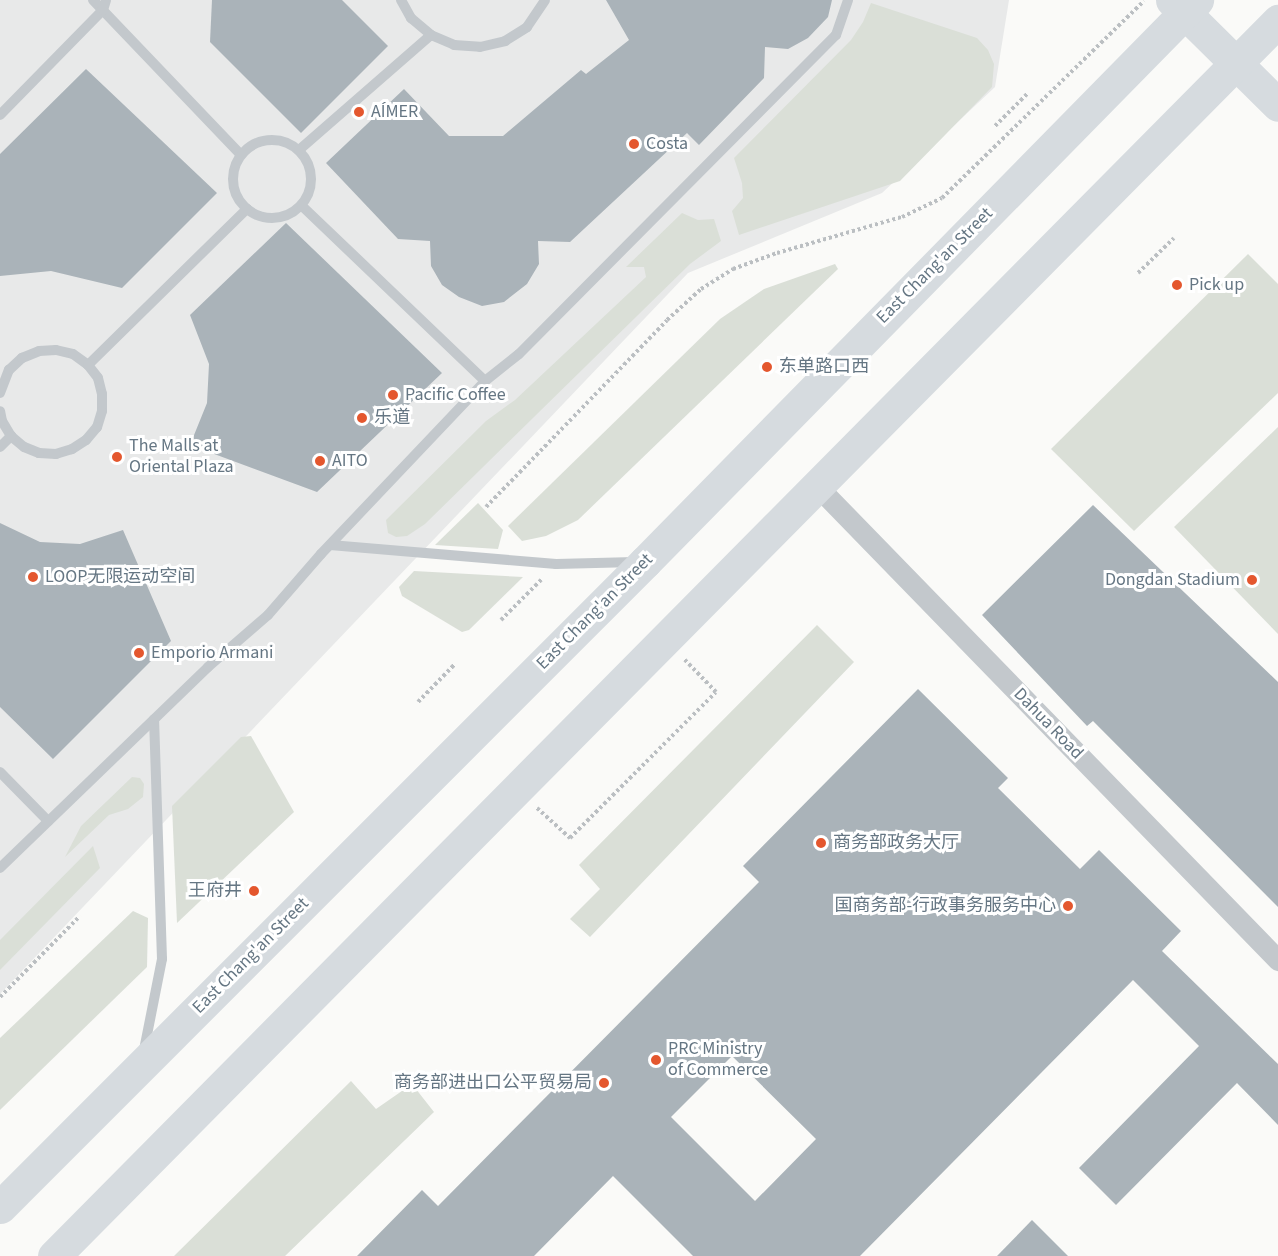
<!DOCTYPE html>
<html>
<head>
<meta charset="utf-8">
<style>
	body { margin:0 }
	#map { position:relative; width:1278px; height:1256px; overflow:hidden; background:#fafaf8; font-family:"Source Sans 3","Noto Sans SC",sans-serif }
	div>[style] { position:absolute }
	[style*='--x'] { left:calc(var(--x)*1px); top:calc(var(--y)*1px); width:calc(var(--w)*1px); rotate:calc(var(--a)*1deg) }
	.built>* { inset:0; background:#e8e9e9 }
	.green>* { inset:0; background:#dadfd7 }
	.building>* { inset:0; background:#aab3b9 }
	.path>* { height:4px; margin-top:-2px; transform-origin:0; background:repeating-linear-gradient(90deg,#bbbfc2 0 3px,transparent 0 6px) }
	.lane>* { height:10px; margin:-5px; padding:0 5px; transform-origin:5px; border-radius:5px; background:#c3c8cc }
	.lane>.ring { margin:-5px; padding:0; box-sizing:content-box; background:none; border:10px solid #c3c8cc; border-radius:50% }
	.street>* { height:21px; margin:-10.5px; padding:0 10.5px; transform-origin:10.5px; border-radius:10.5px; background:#c3c8cc }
	.primary>* { height:33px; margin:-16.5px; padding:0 16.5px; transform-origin:16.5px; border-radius:16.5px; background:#d6dbdf }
	.highway>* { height:33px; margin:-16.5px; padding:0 16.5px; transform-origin:16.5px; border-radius:16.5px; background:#d6dbdf }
	.dots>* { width:16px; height:16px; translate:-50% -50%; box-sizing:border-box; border:3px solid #fff; border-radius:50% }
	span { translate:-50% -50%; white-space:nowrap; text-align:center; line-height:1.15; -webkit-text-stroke:6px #fff; paint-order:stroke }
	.poi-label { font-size:18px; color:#657683 }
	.left { translate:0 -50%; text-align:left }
	.right { translate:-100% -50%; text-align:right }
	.street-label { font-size:18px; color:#657683 }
</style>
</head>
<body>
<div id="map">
	<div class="built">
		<i style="clip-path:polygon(0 0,1009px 0,995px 87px,882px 193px,688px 273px,0 994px)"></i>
	</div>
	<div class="green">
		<i style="clip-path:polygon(871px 3px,977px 38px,988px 50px,994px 64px,992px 87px,900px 181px,739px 235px,732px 211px,743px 198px,742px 183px,734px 158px,851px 40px,863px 22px)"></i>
		<i style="clip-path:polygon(682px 213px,698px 220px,714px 219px,721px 241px,690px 264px,425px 524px,407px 536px,396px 537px,388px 533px,386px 520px,486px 421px,515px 400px,646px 277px,644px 267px,626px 267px)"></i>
		<i style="clip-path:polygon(1248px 254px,1278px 284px,1278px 393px,1134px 531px,1051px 449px)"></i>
		<i style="clip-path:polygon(835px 264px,838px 269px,578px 520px,546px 536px,522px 541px,508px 526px,720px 319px,764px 289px)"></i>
		<i style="clip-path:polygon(1278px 427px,1278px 634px,1174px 527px)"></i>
		<i style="clip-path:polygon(478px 503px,503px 530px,498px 549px,435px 545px)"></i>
		<i style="clip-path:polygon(414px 571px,523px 577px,469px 630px,462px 632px,402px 596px,399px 587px)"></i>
		<i style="clip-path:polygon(817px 625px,854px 662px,590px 937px,570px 919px,600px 889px,579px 865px)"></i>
		<i style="clip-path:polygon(251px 736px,294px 812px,177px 923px,172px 806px,241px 737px)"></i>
		<i style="clip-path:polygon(132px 777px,140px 778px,144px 784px,143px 797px,128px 809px,109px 815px,65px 857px,81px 826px)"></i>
		<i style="clip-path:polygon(93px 846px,100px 868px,0 970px,0 940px)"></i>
		<i style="clip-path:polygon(133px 911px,148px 918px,147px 967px,0 1110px,0 1038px)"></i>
		<i style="clip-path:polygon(351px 1081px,376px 1109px,412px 1084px,434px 1112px,285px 1256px,174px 1256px)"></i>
	</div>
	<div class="building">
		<i style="clip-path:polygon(212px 0,342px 0,388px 46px,301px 133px,210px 42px)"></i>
		<i style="clip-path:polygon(606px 0,832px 0,828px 17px,808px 38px,788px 49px,765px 47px,764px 78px,699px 145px,687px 133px,570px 242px,538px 241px,539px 264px,527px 284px,504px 302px,482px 306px,459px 297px,442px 285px,431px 266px,430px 241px,398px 239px,326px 163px,404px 89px,449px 136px,503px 136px,581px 70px,586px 74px,629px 40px)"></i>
		<i style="clip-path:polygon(86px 69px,217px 193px,122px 288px,51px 271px,0 276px,0 154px)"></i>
		<i style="clip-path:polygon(286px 223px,442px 373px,317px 492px,190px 445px,207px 403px,209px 364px,190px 315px)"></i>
		<i style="clip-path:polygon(1093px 505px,1278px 682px,1278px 907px,1093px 721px,1087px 726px,982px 615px)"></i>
		<i style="clip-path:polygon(0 523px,40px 542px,80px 544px,123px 530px,171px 641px,53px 759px,0 707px)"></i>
		<i style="clip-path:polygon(evenodd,918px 689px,1008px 778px,998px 788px,1080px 869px,1099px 850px,1181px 931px,1162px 951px,1278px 1064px,1278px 1125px,1237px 1083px,1116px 1205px,1079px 1168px,1199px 1046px,1133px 980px,860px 1256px,693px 1256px,613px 1176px,534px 1256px,357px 1256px,422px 1190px,438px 1206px,759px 882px,743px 866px,918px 689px,732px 1056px,816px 1139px,755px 1201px,671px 1117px,732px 1056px)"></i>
		<i style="clip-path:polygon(1032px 1220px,1068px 1256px,997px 1256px)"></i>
	</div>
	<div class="path">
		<i style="--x:995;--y:126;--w:47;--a:-45"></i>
		<i style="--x:1138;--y:273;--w:50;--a:-44.2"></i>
		<i style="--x:486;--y:507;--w:260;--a:-45.9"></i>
		<i style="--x:667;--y:320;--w:46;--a:-42.4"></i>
		<i style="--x:701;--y:289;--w:38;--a:-32"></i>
		<i style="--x:733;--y:269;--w:47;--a:-20"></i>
		<i style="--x:777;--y:253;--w:130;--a:-16.1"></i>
		<i style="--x:902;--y:217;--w:44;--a:-25.4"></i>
		<i style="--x:942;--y:198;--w:282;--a:-44.3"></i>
		<i style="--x:501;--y:620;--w:57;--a:-45"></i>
		<i style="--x:418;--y:702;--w:53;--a:-45.8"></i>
		<i style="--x:537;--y:808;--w:45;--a:42.3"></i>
		<i style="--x:570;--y:838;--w:206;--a:-45"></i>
		<i style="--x:716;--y:692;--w:45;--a:-134.1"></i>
		<i style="--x:0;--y:997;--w:114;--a:-45.4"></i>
	</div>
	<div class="lane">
		<i style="--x:93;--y:0;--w:214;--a:46.3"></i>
		<i style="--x:401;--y:0;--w:21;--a:61"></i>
		<i style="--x:411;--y:18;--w:26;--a:40"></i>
		<i style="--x:431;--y:35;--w:25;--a:23"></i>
		<i style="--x:454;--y:45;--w:26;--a:4"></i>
		<i style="--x:480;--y:47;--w:26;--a:-13"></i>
		<i style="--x:505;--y:41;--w:26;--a:-32"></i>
		<i style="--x:527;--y:27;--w:32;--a:-56"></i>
		<i style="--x:0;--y:115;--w:147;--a:-45.6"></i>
		<i style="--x:103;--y:10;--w:10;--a:-73"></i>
		<i class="ring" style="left:233px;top:140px;width:68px;height:68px"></i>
		<i style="--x:299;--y:150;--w:175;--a:-41.1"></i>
		<i style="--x:302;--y:206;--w:253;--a:43.7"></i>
		<i style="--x:88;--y:365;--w:223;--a:-44.5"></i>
		<i style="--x:0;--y:393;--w:25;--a:-69"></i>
		<i style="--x:9;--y:370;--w:18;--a:-43"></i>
		<i style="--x:22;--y:358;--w:18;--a:-22"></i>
		<i style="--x:39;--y:351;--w:17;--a:-3"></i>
		<i style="--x:56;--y:350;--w:17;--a:13"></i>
		<i style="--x:73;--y:354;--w:19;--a:36"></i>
		<i style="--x:88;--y:365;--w:16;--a:52"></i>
		<i style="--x:98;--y:378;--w:16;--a:76"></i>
		<i style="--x:102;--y:394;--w:17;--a:90"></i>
		<i style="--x:102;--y:411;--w:17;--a:107"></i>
		<i style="--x:97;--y:427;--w:17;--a:130"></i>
		<i style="--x:86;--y:440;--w:17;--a:147"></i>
		<i style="--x:72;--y:449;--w:17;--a:163"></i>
		<i style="--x:56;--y:454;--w:17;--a:-177"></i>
		<i style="--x:39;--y:453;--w:16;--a:-158"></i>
		<i style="--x:24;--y:447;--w:17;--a:-140"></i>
		<i style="--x:11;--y:436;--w:17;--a:-121"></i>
		<i style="--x:2;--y:421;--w:10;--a:-101"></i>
		<i style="--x:0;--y:447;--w:16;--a:-45"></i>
		<i style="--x:330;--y:545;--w:227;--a:4.8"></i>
		<i style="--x:556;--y:564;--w:79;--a:-1.5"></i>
		<i style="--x:0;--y:772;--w:69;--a:45.6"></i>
		<i style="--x:0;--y:868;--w:289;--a:-44"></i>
		<i style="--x:208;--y:667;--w:79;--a:-40.9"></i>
		<i style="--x:268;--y:615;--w:81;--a:-49"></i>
		<i style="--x:321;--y:554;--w:238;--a:-46.5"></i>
		<i style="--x:485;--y:381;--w:43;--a:-38.5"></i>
		<i style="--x:519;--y:354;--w:450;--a:-45.2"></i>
		<i style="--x:836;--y:35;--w:37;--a:-71"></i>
		<i style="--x:144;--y:1050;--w:93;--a:-78.8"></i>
		<i style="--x:162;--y:959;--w:240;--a:-91.9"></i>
	</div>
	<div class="street">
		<i style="--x:818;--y:487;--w:660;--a:45.8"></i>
	</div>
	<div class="primary">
		<i style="--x:1172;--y:0;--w:149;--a:44.7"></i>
	</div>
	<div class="highway">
		<i style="--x:0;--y:1207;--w:912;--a:-45"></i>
		<i style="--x:645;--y:562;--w:788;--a:-45.51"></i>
		<i style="--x:54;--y:1256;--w:1739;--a:-45.26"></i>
	</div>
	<div class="dots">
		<i style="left:359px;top:112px;background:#e4572e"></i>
		<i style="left:634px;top:144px;background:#e4572e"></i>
		<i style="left:1177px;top:285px;background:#e4572e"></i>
		<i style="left:767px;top:367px;background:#e4572e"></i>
		<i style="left:393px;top:395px;background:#e4572e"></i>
		<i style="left:362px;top:418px;background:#e4572e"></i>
		<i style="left:117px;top:457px;background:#e4572e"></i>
		<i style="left:320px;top:461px;background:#e4572e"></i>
		<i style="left:33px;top:577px;background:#e4572e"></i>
		<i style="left:1252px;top:580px;background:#e4572e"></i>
		<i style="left:139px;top:653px;background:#e4572e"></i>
		<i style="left:821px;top:843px;background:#e4572e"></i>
		<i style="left:254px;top:891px;background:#e4572e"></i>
		<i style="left:1068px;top:906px;background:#e4572e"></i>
		<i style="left:656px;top:1060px;background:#e4572e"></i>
		<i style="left:604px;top:1083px;background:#e4572e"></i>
	</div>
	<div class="poi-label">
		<span class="left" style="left:371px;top:112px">AÍMER</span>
		<span class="left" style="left:646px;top:144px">Costa</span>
		<span class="left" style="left:1189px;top:285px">Pick up</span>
		<span class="left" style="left:779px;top:367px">东单路口西</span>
		<span class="left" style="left:405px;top:395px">Pacific Coffee</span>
		<span class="left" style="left:374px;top:418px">乐道</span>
		<span class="left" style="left:129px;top:457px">The Malls at<br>Oriental Plaza</span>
		<span class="left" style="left:332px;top:461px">AITO</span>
		<span class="left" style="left:45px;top:577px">LOOP无限运动空间</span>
		<span class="right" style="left:1240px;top:580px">Dongdan Stadium</span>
		<span class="left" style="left:151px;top:653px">Emporio Armani</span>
		<span class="left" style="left:833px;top:843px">商务部政务大厅</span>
		<span class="right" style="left:242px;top:891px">王府井</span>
		<span class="right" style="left:1056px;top:906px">国商务部-行政事务服务中心</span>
		<span class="left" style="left:668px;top:1060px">PRC Ministry<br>of Commerce</span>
		<span class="right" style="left:592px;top:1083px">商务部进出口公平贸易局</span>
	</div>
	<div class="street-label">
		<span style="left:935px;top:266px;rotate:-45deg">East Chang'an Street</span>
		<span style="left:595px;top:612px;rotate:-45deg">East Chang'an Street</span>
		<span style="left:1048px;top:724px;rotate:46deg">Dahua Road</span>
		<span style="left:251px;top:956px;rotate:-45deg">East Chang'an Street</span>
	</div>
</div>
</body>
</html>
